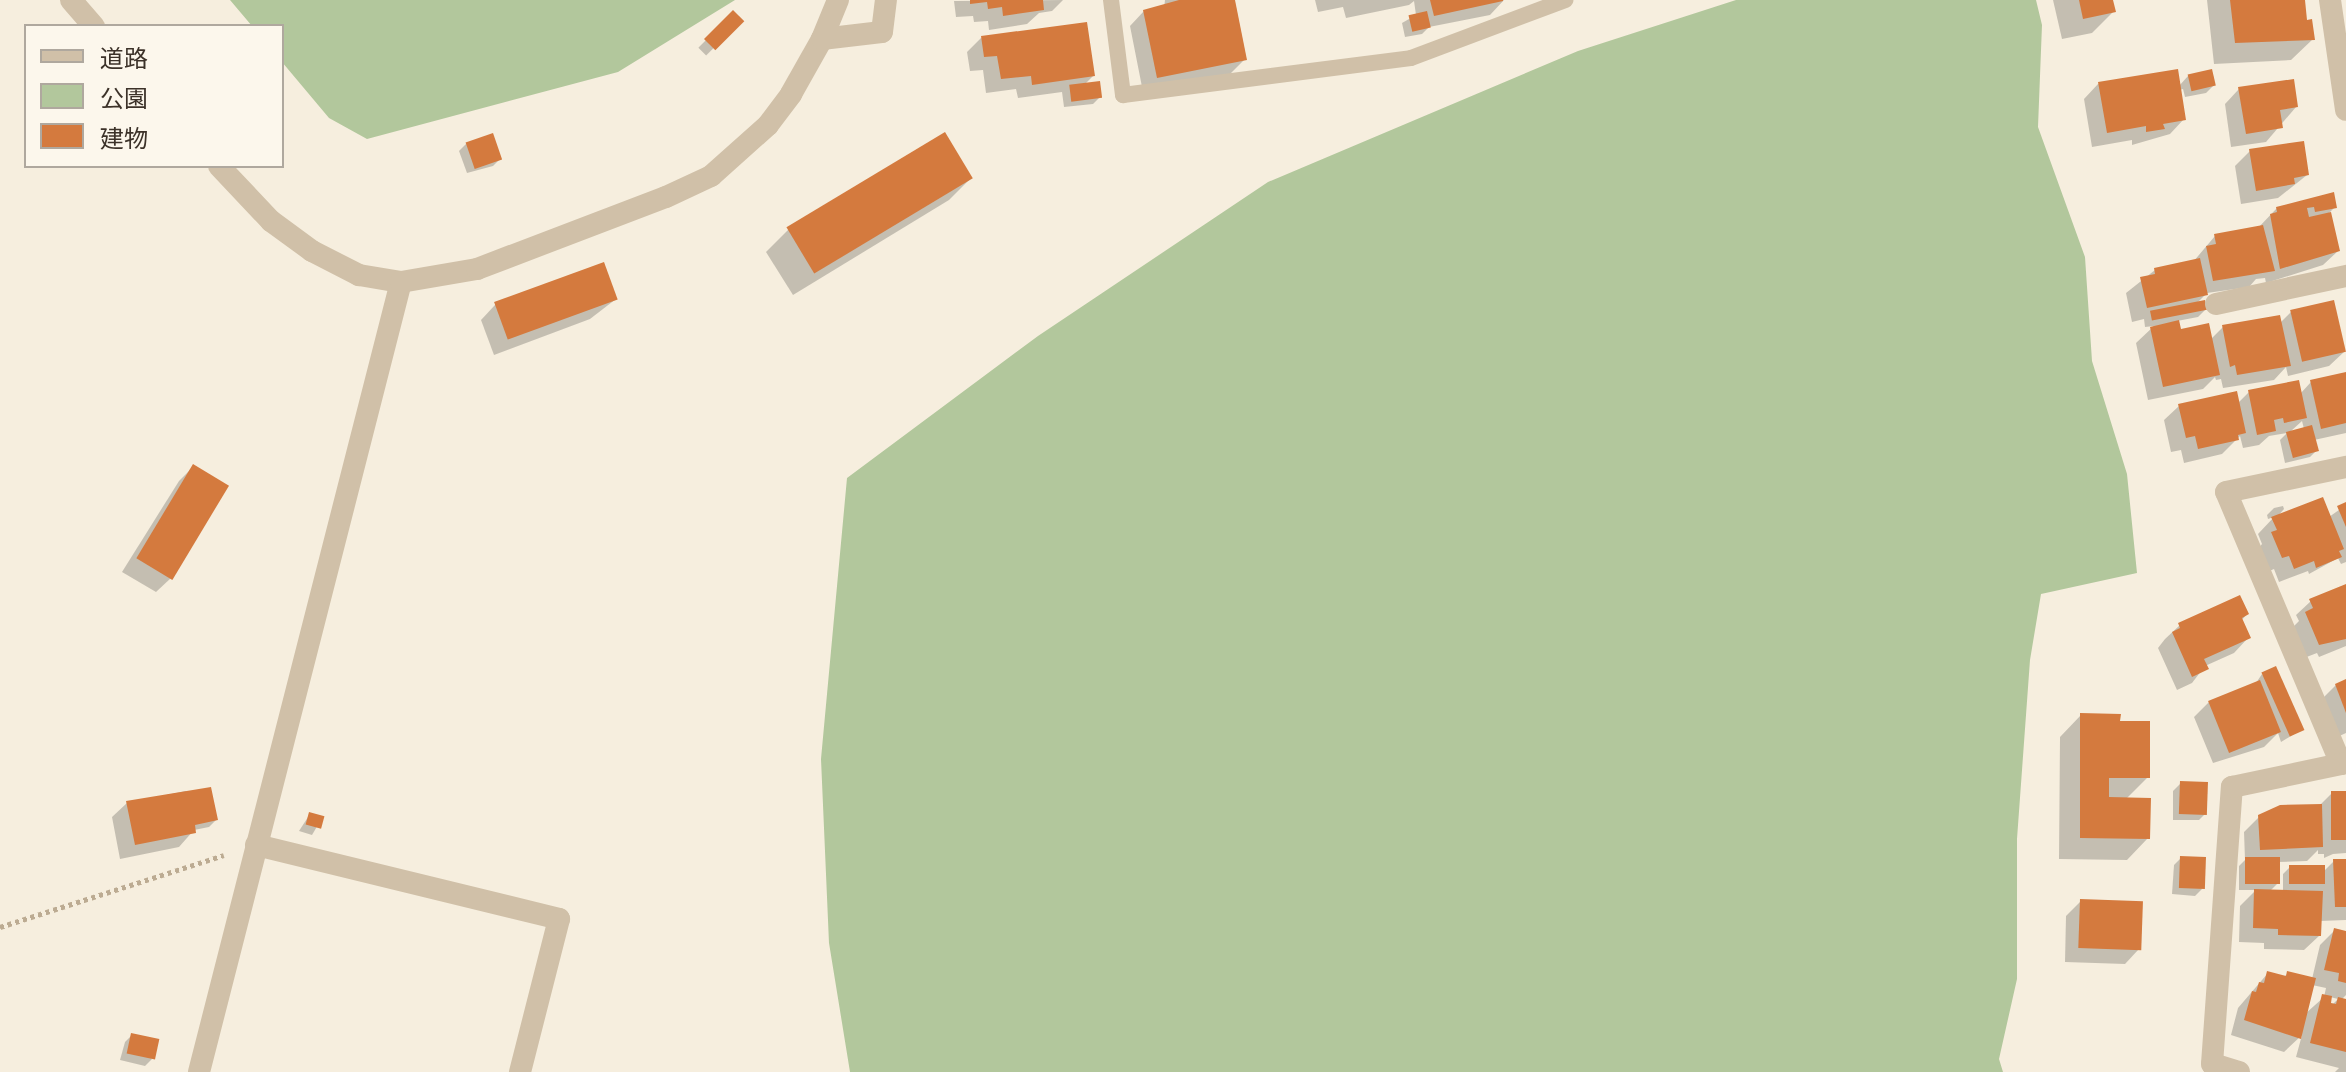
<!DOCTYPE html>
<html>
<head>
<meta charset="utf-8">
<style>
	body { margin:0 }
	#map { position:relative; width:2346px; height:1072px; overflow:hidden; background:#f6eede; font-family:"PT Sans Narrow","Noto Sans JP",sans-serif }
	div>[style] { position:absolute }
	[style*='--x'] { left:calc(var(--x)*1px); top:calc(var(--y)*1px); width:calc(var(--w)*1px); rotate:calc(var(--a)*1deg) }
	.green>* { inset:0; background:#b2c79c }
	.shadow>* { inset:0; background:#0003; transform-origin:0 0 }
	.building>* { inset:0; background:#d47a3e; transform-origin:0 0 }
	.path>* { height:5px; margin-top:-2.5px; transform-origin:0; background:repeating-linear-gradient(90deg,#bcab92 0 4px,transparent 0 8px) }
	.service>* { height:16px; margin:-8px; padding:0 8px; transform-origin:8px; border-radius:8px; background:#d0c0a8 }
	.minor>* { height:22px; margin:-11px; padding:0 11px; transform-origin:11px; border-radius:11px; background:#d0c0a8 }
	.tertiary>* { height:22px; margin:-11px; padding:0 11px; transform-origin:11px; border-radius:11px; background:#d0c0a8 }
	span { translate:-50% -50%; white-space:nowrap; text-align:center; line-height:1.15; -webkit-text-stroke:8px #fcf7ec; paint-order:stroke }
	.legend { position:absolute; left:24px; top:24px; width:260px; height:144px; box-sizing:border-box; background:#fcf7ec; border:2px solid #afa89e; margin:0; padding:10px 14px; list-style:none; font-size:24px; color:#3c3229 }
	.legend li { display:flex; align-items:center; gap:16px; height:40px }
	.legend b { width:40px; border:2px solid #afa89e }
</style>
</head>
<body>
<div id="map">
	<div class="green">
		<i style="clip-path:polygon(230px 0,735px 0,618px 72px,367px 139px,329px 118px,282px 62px,282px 26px,252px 26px)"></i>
		<i style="clip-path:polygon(1736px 0,2036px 0,2042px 25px,2038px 127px,2085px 257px,2092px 361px,2127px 474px,2137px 573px,2041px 594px,2030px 660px,2017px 839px,2017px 979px,1999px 1059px,2003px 1072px,850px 1072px,829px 943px,821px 759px,847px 478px,1038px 336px,1268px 182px,1578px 51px)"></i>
	</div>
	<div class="shadow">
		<i style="clip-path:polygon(1063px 0,1052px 11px,1039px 13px,1027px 24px,989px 30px,988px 21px,974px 22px,973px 16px,956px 17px,954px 1px)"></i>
		<i style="clip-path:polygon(1165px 0,1233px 0,1245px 59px,1230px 74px,1143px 92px,1130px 26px,1144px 11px,1164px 8px)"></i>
		<i style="clip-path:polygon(1315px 0,1504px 0,1490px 15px,1429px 27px,1422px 34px,1405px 37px,1402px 23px,1416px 15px,1414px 1px,1409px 5px,1346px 18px,1343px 7px,1318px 12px)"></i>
		<i style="clip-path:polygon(2053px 0,2111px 0,2114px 11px,2092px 33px,2062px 39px)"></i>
		<i style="clip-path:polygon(2207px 0,2303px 0,2305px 22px,2313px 39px,2291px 60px,2214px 64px)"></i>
		<i style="left:733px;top:13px;width:11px;height:49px;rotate:45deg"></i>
		<i style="clip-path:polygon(981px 38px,1093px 76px,1084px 85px,1100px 97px,1093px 104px,1064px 107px,1062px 92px,1018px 98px,1016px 89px,986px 93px,983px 70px,970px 71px,967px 52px)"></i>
		<i style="clip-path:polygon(2188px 76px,2213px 86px,2206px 93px,2185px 97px,2183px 89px,2179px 90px,2184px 119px,2170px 134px,2132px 145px,2132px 140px,2092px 147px,2084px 99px,2098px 84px,2179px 86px)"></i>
		<i style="clip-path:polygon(2239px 89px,2296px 107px,2266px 142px,2231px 147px,2225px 104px)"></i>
		<i style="clip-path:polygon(466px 144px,500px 159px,493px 166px,467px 173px,459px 151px)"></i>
		<i style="clip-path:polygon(2250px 151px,2307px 175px,2278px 198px,2241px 204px,2235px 166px)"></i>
		<i style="clip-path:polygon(971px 178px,949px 200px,793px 295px,766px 252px,788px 230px)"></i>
		<i style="clip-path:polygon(2332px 194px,2335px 207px,2329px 213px,2338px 251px,2323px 265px,2266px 283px,2265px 278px,2256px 279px,2249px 287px,2207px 293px,2196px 304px,2205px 310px,2198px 317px,2177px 321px,2179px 332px,2211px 339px,2223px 327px,2280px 323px,2291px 312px,2344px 352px,2329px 366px,2288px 376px,2286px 367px,2274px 380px,2223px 388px,2221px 379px,2216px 380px,2215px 377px,2203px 389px,2148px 400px,2136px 343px,2154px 326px,2145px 327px,2144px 319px,2132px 322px,2126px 293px,2155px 270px,2193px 262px,2215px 236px,2258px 228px,2277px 208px)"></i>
		<i style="clip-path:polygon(616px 299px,590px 319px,494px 355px,481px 320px,495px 305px)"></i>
		<i style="clip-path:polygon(evenodd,2346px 374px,2346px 433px,2314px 440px,2317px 450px,2310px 457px,2285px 463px,2280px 440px,2287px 433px,2269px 436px,2259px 445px,2243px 448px,2240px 436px,2222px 454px,2184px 463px,2181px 450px,2171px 452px,2164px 420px,2179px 406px,2238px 403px,2249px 392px,2300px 394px,2311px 382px,2346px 374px,2302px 421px,2304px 429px,2290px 432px,2302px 421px)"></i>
		<i style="clip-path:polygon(194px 466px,171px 578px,156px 592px,122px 572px,179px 481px)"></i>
		<i style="clip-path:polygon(2346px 505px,2346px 562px,2341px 564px,2338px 558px,2309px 574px,2308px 571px,2279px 582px,2274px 569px,2267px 572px,2258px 549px,2262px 544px,2258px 534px,2274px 517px,2268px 519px,2267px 515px,2274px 508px,2283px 506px,2284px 509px,2277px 517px,2329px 517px)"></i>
		<i style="clip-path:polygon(2346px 586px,2346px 646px,2319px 657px,2317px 653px,2304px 658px,2292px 628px,2299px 621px,2296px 615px,2311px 601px)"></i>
		<i style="clip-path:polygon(2247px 614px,2241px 621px,2248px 638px,2234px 653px,2205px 666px,2192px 683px,2177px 690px,2158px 648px,2165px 639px,2180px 625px)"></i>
		<i style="clip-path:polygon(2262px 674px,2301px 730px,2281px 742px,2278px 733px,2264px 747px,2213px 763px,2194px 717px,2209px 702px,2256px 683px)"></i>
		<i style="clip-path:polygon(2346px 681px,2346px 733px,2335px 738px,2321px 700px,2336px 685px)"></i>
		<i style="clip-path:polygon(2081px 715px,2118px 723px,2148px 777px,2126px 799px,2148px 838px,2127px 860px,2059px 859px,2060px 737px)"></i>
		<i style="clip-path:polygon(2180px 784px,2206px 813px,2199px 820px,2173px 820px,2173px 791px)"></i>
		<i style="clip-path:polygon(186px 791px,187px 796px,216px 820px,209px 827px,194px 830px,179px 847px,120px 859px,112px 817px,127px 803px)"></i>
		<i style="clip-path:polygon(2332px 793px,2346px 793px,2346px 853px,2333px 854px,2324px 858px,2324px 854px,2318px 854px,2318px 850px,2307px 861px,2278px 862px,2278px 883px,2269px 892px,2283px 892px,2283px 874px,2290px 867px,2323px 872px,2334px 861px,2346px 861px,2346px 920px,2320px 921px,2319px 936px,2304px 950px,2264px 949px,2264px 943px,2239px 942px,2240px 906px,2256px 890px,2239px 890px,2239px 866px,2245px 860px,2244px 832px,2259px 817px,2319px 806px)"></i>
		<i style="clip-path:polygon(310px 814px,322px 818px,312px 835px,299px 831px)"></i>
		<i style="clip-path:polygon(2181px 858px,2202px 889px,2195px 896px,2172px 894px,2174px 865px)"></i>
		<i style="clip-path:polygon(2081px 901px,2139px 949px,2125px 964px,2065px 962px,2066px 916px)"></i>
		<i style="clip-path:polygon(evenodd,2335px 930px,2346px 933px,2346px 995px,2341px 1000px,2346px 1001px,2346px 1072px,2335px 1072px,2339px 1068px,2296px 1057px,2302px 1035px,2284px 1052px,2231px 1035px,2238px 1008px,2268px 973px,2283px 978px,2288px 973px,2312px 979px,2320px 945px,2335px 930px,2312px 985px,2326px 988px,2324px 997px,2305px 1014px,2312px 985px,2335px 930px,2330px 997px,2338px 999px,2332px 1005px,2329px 1004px,2330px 997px)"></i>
		<i style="clip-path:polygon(132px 1035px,152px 1059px,145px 1066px,120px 1060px,125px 1042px)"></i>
	</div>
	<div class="building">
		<i style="clip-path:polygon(970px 0,1043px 0,1044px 10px,1003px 16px,1002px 7px,988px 9px,987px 2px,970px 4px)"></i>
		<i style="clip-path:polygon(1179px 0,1235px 0,1247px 60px,1157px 78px,1143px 10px)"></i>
		<i style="clip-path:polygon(1430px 0,1503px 0,1503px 1px,1434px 16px)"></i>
		<i style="clip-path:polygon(2079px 0,2113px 0,2116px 12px,2083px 19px)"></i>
		<i style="clip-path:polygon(2230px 0,2305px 0,2307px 20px,2312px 19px,2315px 40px,2235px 43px)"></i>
		<i style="left:733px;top:10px;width:16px;height:41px;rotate:45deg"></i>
		<i style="left:1427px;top:11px;width:17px;height:19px;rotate:77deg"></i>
		<i style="clip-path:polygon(1087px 22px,1095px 76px,1032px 85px,1031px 76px,1001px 79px,997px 56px,984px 57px,981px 36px)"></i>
		<i style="clip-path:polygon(2178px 69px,2186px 120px,2163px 124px,2165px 129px,2146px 132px,2146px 126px,2107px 133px,2098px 82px)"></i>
		<i style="left:2212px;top:69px;width:17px;height:25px;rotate:77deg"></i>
		<i style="clip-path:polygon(2294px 79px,2298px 107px,2280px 110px,2283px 128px,2246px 134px,2238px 87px)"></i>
		<i style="left:1100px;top:81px;width:17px;height:31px;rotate:83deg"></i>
		<i style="left:945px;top:132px;width:54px;height:185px;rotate:59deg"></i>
		<i style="left:493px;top:133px;width:28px;height:29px;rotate:71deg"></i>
		<i style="clip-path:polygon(2304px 141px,2309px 175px,2294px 178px,2295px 184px,2256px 191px,2249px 149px)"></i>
		<i style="clip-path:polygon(2334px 192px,2337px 208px,2315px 212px,2314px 207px,2307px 208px,2309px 217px,2331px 212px,2340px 251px,2280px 269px,2270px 214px,2277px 212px,2276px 207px)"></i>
		<i style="clip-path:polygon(2263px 225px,2275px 271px,2213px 281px,2206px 246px,2216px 244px,2214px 234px)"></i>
		<i style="clip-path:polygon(2200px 258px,2208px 295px,2147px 308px,2140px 277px,2155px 274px,2154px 268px)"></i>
		<i style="left:604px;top:262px;width:40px;height:117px;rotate:70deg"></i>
		<i style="left:2205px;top:300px;width:10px;height:56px;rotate:79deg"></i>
		<i style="left:2334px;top:300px;width:53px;height:45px;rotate:77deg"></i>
		<i style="clip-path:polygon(2280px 315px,2291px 366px,2237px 375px,2235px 365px,2230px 367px,2222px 325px)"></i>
		<i style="clip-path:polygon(2179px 320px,2181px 329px,2209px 323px,2220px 375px,2163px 387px,2150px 327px)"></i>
		<i style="clip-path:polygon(2346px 372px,2346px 423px,2321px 429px,2310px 380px)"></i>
		<i style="clip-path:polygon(2299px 380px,2307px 418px,2284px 423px,2283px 418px,2274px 420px,2276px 431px,2257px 435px,2248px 390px)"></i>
		<i style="clip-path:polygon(2237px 391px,2246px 433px,2238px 435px,2239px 440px,2198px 449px,2195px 436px,2186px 438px,2178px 404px)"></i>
		<i style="left:2312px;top:425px;width:27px;height:27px;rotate:75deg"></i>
		<i style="left:193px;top:464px;width:42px;height:110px;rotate:31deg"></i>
		<i style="clip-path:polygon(2323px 497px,2344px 549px,2339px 551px,2342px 557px,2316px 568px,2314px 561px,2294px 569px,2289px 556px,2282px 558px,2271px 532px,2277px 530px,2271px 517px)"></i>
		<i style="clip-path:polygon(2346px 502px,2346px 527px,2337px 506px)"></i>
		<i style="clip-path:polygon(2346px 584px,2346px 639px,2319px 645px,2305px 612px,2313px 608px,2309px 599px)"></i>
		<i style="clip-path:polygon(2240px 595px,2249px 614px,2242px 618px,2251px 638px,2204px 659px,2209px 669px,2192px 677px,2172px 632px,2180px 628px,2178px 623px)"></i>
		<i style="left:2276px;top:666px;width:70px;height:16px;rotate:66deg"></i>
		<i style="clip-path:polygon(2346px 679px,2346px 713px,2335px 684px)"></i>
		<i style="left:2260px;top:680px;width:56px;height:56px;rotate:68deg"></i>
		<i style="clip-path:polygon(2080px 713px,2121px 714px,2120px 721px,2150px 721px,2150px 778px,2109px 778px,2109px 797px,2151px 798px,2150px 839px,2080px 838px)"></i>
		<i style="left:2180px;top:781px;width:28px;height:33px;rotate:2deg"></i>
		<i style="clip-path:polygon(211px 787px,218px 820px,195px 825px,196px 833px,135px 845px,126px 801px)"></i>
		<i style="left:2331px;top:791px;width:15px;height:49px"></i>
		<i style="clip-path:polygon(2322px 804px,2323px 847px,2260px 850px,2258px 815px,2280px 805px)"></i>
		<i style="left:309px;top:812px;width:16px;height:13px;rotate:15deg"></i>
		<i style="left:2180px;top:856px;width:26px;height:32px;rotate:2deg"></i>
		<i style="left:2245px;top:857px;width:35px;height:27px"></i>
		<i style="clip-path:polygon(2333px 859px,2346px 859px,2346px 907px,2335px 907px)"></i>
		<i style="left:2289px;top:865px;width:36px;height:19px"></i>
		<i style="clip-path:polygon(2254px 889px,2323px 891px,2321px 936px,2278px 935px,2278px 929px,2253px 928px)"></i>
		<i style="left:2080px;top:899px;width:63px;height:49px;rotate:2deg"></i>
		<i style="clip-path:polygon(2334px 928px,2346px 931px,2346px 983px,2338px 981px,2339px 973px,2324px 970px)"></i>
		<i style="clip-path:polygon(2267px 971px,2286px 976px,2287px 971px,2316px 978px,2301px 1039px,2244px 1020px,2252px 991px,2256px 992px,2259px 982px,2264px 983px)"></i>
		<i style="clip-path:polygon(2322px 994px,2332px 996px,2331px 1003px,2336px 1004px,2338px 997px,2346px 999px,2346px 1052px,2310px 1043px)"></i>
		<i style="left:131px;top:1033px;width:29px;height:21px;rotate:12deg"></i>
	</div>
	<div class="path">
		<i style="--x:0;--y:927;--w:235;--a:-17.8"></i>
	</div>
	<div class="service">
		<i style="--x:1111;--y:0;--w:96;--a:82.8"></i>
		<i style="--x:1123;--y:95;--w:290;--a:-7.3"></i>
		<i style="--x:1411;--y:58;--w:165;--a:-20.6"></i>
	</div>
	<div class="minor">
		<i style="--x:71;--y:0;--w:35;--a:49"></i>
		<i style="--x:2330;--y:0;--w:111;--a:81.7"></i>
		<i style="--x:822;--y:39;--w:60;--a:-6.7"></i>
		<i style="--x:882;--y:32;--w:32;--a:-83"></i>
		<i style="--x:219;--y:166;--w:76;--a:46.6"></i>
		<i style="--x:271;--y:221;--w:51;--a:36.2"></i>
		<i style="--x:312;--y:251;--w:53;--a:27.1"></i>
		<i style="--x:359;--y:275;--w:43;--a:9.5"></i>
		<i style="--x:2216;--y:304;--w:133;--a:-12.2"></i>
		<i style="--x:2341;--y:764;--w:295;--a:-112.9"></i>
		<i style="--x:2226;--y:492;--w:123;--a:-11.8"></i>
		<i style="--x:256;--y:845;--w:312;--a:13.7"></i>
		<i style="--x:559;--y:919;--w:158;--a:104.3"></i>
		<i style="--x:2239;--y:1072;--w:28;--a:-163"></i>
		<i style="--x:2212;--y:1064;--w:278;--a:-85.9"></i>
		<i style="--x:2232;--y:787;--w:116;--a:-11.9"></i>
	</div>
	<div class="tertiary">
		<i style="--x:199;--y:1072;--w:815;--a:-75.66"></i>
		<i style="--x:401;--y:282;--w:77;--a:-9.7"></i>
		<i style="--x:477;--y:269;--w:202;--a:-20.9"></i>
		<i style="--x:666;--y:197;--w:50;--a:-25"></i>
		<i style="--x:711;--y:176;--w:76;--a:-41.8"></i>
		<i style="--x:768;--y:125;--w:39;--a:-53"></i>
		<i style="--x:791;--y:94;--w:63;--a:-60.6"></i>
		<i style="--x:822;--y:39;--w:42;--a:-67.7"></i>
	</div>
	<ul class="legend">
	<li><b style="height:10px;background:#d0c0a8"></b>道路</li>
	<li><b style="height:22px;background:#b2c79c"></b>公園</li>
	<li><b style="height:22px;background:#d47a3e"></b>建物</li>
	</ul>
</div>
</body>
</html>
